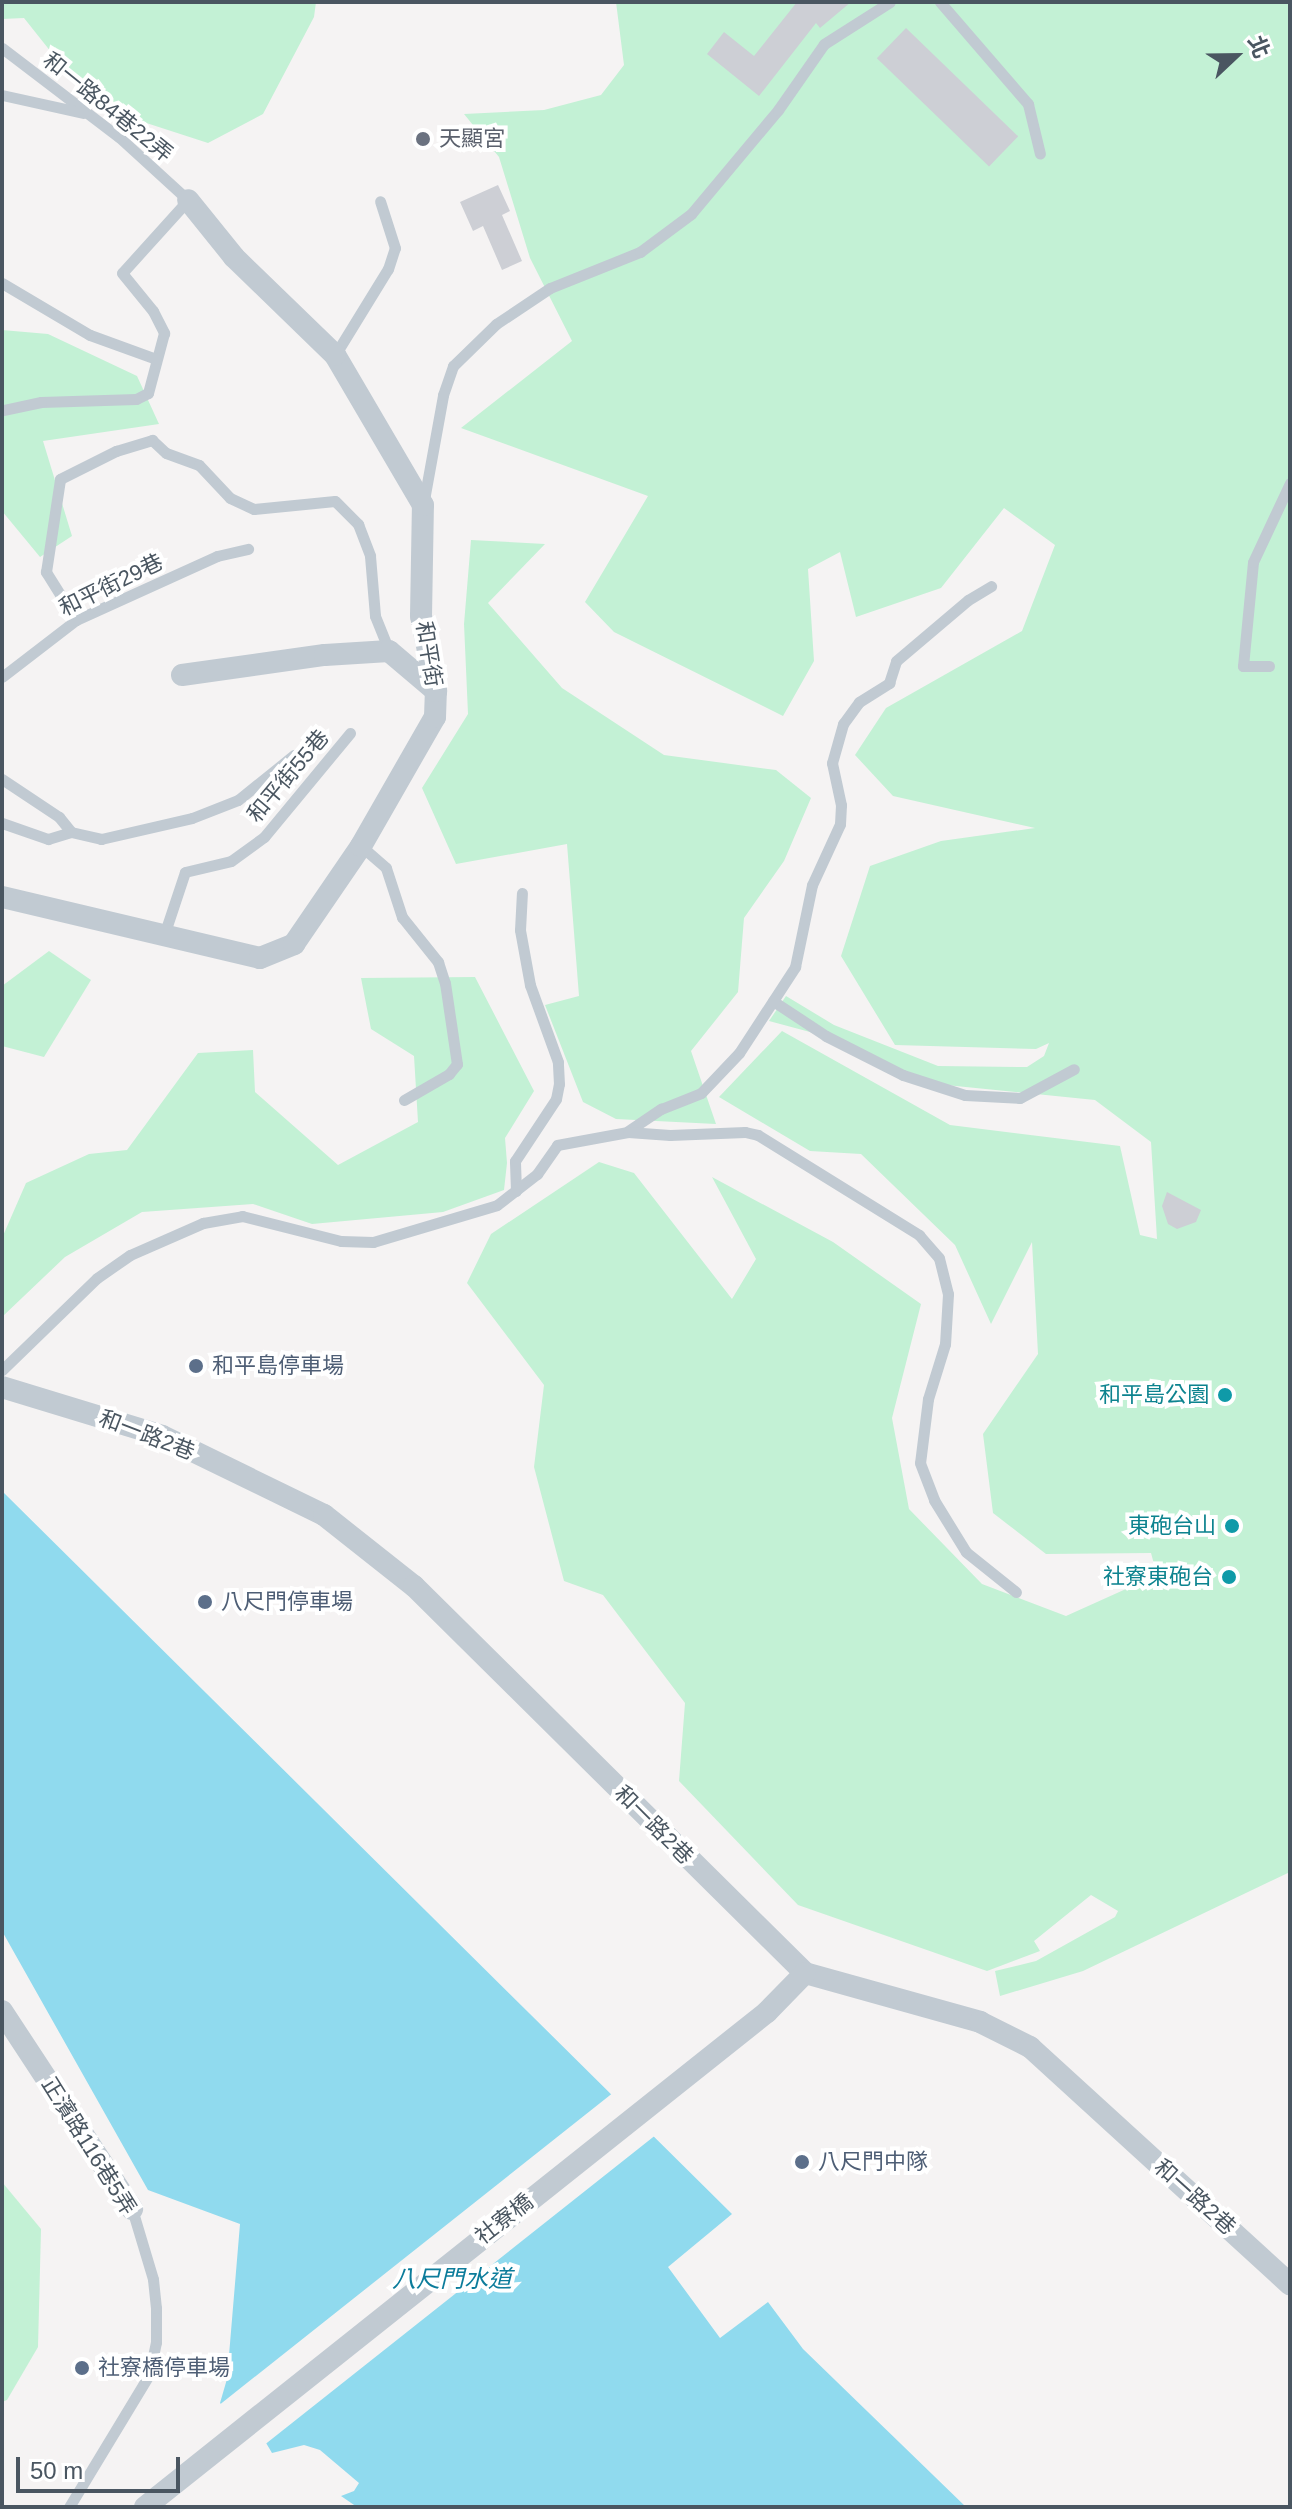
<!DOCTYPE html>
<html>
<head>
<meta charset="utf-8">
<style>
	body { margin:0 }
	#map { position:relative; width:1292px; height:2509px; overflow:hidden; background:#f5f3f3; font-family:Helvetica,"Noto Sans TC",sans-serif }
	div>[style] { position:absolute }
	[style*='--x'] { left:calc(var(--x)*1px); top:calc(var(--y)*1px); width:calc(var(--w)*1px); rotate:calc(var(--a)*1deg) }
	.green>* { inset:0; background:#c3f1d5 }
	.water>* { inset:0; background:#90daee }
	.pier>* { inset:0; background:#f5f3f3 }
	.building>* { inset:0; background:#cdcfd5; transform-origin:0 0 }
	.lane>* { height:11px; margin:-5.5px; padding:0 5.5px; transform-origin:5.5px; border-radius:5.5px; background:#c1cad2 }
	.street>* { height:22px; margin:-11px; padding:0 11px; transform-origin:11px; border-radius:11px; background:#c1cad2 }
	.dots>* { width:22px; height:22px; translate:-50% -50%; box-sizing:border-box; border:4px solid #fff; border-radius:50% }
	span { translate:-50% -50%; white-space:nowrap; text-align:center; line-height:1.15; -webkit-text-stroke:8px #fff; paint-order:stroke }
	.street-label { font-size:22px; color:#4a5661 }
	.worship-label { font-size:22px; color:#5b616d }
	.left { translate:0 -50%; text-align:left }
	.service-label { font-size:22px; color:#4e5e75 }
	.culture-label { font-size:22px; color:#0d838f }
	.right { translate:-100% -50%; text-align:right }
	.water-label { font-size:24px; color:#0c7c9b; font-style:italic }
	.frame { position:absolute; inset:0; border:4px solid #4a5661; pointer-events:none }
	.north { position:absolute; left:1196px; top:16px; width:80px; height:80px; -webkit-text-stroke:6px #fff; paint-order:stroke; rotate:68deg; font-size:22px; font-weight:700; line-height:32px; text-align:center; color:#4a5661 }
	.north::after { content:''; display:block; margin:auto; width:28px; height:36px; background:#4a5661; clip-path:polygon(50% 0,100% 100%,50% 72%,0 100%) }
	.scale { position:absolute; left:16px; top:2457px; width:164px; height:36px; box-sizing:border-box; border:4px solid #4a5661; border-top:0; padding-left:10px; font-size:24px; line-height:28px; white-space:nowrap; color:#4a5661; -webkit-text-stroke:6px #fff; paint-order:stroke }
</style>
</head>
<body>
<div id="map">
	<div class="green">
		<i style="clip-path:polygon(2px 2px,316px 2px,314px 17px,263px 114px,208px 143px,94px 106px,24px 18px,2px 19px)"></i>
		<i style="clip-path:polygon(616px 2px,1290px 2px,1290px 1872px,1083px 1971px,1000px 1996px,995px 1971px,1036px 1961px,1115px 1917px,1118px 1911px,1091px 1895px,1034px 1941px,1040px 1951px,987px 1971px,798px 1905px,679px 1781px,685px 1703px,603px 1595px,564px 1581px,534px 1467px,544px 1385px,467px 1283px,491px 1234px,599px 1162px,634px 1173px,732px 1299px,756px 1259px,712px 1177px,833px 1242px,921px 1304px,892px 1418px,909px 1509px,982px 1584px,1066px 1616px,1157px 1575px,1151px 1553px,1046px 1554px,993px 1513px,983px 1434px,1038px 1354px,1032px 1242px,991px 1324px,955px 1245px,861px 1154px,810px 1151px,719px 1097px,782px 1031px,950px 1125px,1120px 1146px,1140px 1235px,1157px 1239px,1151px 1142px,1095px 1100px,916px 1082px,810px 1032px,769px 1021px,786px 996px,834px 1025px,938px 1066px,1027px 1067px,1044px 1056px,1049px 1043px,1036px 1049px,895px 1045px,841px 956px,870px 866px,941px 841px,1035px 828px,893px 796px,855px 755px,886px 708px,1022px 631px,1055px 545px,1004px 508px,941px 588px,856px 617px,840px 552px,808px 569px,814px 661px,783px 716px,614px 632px,585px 602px,648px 496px,461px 428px,572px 341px,530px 258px,499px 157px,464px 114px,544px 110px,601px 95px,624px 65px)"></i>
		<i style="clip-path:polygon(2px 330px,48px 334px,137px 376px,159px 424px,43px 441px,72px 536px,40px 557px,2px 511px)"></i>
		<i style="clip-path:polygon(471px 540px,545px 544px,488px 603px,562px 688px,664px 755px,776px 770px,811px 798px,784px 861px,744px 918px,738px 992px,691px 1051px,716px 1124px,616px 1119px,583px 1102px,545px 1005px,579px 996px,567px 844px,456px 864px,422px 788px,468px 714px,464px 624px)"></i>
		<i style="clip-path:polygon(49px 951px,91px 980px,44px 1057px,2px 1046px,2px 986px)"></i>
		<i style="clip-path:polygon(475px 977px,534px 1091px,505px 1138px,507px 1163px,504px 1190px,443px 1212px,312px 1224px,253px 1204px,142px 1212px,65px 1257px,2px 1317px,2px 1238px,26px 1183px,89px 1154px,127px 1150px,198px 1053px,253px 1050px,255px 1092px,338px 1165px,418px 1122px,414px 1056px,371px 1029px,361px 978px)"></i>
		<i style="clip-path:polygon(2px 2182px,41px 2229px,38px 2347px,7px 2400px,2px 2402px)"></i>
	</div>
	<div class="water">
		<i style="clip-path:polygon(2px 1491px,732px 2214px,668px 2267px,720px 2338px,768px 2302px,803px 2349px,966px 2507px,357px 2507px,341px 2496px,354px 2491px,359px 2483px,320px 2450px,304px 2445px,272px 2453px,259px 2431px,239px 2423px,220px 2403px,227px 2379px,240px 2224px,148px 2190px,2px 1931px)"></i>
	</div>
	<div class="pier">
		<i style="clip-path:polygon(614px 2092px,657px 2134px,263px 2446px,257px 2434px,237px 2426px,218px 2406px)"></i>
	</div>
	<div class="building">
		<i style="clip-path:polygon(797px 2px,851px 2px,820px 28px,816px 23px,759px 96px,707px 54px,724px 32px,754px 56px)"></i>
		<i style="left:906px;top:28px;width:156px;height:42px;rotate:44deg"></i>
		<i style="clip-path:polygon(498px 185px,510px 211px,502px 215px,522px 261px,502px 270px,483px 226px,473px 231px,460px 202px)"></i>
		<i style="clip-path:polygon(1167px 1192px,1201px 1210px,1196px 1222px,1177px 1229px,1168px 1224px,1162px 1206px)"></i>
	</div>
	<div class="lane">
		<i style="--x:940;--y:2;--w:135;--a:49.2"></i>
		<i style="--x:1028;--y:104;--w:51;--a:76.5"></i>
		<i style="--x:2;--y:48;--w:147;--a:37.3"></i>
		<i style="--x:119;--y:137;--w:93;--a:42.4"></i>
		<i style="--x:188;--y:200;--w:98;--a:132.1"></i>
		<i style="--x:122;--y:273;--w:49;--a:50.8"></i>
		<i style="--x:153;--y:311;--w:25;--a:63"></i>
		<i style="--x:164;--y:333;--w:62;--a:104.9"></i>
		<i style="--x:148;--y:393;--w:13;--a:153"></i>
		<i style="--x:136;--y:399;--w:95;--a:178.2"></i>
		<i style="--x:41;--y:402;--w:40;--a:168"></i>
		<i style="--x:2;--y:95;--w:83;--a:12.5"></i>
		<i style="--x:2;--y:283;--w:102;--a:30.6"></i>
		<i style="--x:90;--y:335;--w:70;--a:20"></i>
		<i style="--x:335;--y:355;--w:101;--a:-58.4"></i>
		<i style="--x:388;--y:269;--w:22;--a:-72"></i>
		<i style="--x:395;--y:248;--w:49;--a:-107.7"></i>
		<i style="--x:424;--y:500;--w:107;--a:-79.7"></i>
		<i style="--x:443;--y:395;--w:31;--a:-71"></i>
		<i style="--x:453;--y:366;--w:60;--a:-44.3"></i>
		<i style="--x:496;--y:324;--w:65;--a:-33.7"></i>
		<i style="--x:550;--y:288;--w:97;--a:-21.8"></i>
		<i style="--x:640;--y:252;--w:64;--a:-36.7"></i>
		<i style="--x:691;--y:214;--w:136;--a:-50.1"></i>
		<i style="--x:778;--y:110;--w:80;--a:-55.1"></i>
		<i style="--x:824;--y:44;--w:78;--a:-32.5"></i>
		<i style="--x:76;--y:620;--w:57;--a:-122"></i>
		<i style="--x:46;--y:572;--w:94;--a:-81.4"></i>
		<i style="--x:60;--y:479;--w:63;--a:-26.6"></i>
		<i style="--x:116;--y:451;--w:38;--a:-17"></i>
		<i style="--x:152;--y:440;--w:19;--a:43"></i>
		<i style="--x:166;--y:453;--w:35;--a:20"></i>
		<i style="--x:199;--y:465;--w:45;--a:46.8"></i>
		<i style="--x:230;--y:498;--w:26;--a:25"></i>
		<i style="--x:254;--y:509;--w:81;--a:-5.6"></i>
		<i style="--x:335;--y:501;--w:33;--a:45"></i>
		<i style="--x:358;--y:524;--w:34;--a:69"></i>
		<i style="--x:370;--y:556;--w:60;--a:85.2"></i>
		<i style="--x:375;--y:616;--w:38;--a:68"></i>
		<i style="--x:1269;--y:666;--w:26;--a:180"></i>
		<i style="--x:1243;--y:666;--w:104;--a:-84.5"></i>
		<i style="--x:1253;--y:562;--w:87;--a:-64.9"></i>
		<i style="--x:2;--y:677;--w:93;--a:-37.6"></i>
		<i style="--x:76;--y:620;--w:155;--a:-24.4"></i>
		<i style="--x:217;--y:556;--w:32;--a:-13"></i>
		<i style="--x:2;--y:779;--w:69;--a:33.7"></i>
		<i style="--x:59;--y:817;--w:19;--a:51"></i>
		<i style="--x:2;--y:823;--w:49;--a:19.2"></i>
		<i style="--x:48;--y:839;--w:24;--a:-17"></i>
		<i style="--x:71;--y:832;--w:31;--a:13"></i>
		<i style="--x:101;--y:839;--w:93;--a:-13"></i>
		<i style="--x:192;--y:818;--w:49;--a:-21.4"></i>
		<i style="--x:238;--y:800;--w:72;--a:-38.8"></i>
		<i style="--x:361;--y:846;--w:33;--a:41"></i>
		<i style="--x:386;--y:868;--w:52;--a:71.9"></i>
		<i style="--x:402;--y:917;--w:58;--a:51.3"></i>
		<i style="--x:438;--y:962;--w:22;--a:72"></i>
		<i style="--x:445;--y:983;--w:82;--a:81.6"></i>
		<i style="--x:457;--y:1064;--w:13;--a:129"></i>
		<i style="--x:449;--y:1074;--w:52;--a:150"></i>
		<i style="--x:164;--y:935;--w:66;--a:-71.6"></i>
		<i style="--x:185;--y:872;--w:47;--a:-13.4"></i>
		<i style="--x:231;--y:861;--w:41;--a:-36"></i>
		<i style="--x:264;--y:837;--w:135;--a:-50.4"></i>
		<i style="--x:773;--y:1001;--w:64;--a:33.4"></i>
		<i style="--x:826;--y:1036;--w:86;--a:26.9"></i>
		<i style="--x:903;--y:1075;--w:65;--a:17.9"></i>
		<i style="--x:965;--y:1095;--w:55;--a:3.1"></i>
		<i style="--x:1020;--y:1098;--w:61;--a:-28.2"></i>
		<i style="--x:628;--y:1131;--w:40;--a:-34"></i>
		<i style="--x:661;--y:1109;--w:43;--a:-21.8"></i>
		<i style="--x:701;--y:1093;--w:55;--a:-46.5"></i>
		<i style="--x:739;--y:1053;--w:103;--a:-56.9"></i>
		<i style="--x:795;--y:967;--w:84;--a:-78.3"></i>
		<i style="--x:812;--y:885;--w:67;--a:-65.3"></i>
		<i style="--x:840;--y:824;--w:19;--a:-87"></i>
		<i style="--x:841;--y:805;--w:43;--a:-102.1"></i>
		<i style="--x:832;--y:763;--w:41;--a:-74.2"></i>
		<i style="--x:843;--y:724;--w:27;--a:-54"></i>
		<i style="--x:859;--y:702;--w:36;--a:-32"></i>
		<i style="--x:889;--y:683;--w:23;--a:-72"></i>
		<i style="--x:896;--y:661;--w:94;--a:-40.3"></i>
		<i style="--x:968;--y:600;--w:27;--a:-31"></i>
		<i style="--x:516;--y:1191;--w:30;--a:-92"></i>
		<i style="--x:515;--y:1161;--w:74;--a:-56.5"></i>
		<i style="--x:556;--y:1099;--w:15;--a:-79"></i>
		<i style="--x:559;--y:1084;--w:22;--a:-93"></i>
		<i style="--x:558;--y:1062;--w:82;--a:-110"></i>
		<i style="--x:530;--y:985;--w:56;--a:-100.3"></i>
		<i style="--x:520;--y:930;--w:37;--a:-87"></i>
		<i style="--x:2;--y:1370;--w:132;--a:-44.1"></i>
		<i style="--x:97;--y:1278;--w:40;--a:-34.9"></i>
		<i style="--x:130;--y:1255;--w:80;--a:-23.7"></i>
		<i style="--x:203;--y:1223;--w:40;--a:-10"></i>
		<i style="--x:242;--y:1216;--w:102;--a:14.2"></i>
		<i style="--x:341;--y:1241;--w:32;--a:2"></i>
		<i style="--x:373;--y:1242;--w:129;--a:-16.6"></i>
		<i style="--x:497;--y:1205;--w:51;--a:-37.8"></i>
		<i style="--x:537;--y:1174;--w:35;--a:-55"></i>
		<i style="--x:557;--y:1145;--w:72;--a:-10.4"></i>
		<i style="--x:628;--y:1132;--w:42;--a:4.1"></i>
		<i style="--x:670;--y:1135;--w:75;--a:-2.3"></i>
		<i style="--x:745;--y:1132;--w:13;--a:13"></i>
		<i style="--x:758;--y:1135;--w:190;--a:31.8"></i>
		<i style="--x:919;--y:1235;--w:30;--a:49"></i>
		<i style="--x:939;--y:1258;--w:37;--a:76"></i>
		<i style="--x:948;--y:1294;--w:50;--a:93.4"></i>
		<i style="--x:945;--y:1344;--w:58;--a:107.2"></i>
		<i style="--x:928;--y:1399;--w:64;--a:97.1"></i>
		<i style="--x:920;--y:1463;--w:40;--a:69"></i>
		<i style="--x:934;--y:1500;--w:61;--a:58.4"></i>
		<i style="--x:966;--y:1552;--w:64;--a:38.7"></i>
		<i style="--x:69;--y:2507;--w:154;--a:-58.8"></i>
		<i style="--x:149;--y:2375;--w:34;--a:-78"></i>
		<i style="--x:156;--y:2342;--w:34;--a:-90"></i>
		<i style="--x:156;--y:2308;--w:29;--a:-96"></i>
		<i style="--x:153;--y:2279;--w:73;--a:-106.7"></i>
	</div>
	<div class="street">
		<i style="--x:182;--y:675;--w:144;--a:-8"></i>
		<i style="--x:325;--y:655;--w:64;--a:-3.6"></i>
		<i style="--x:389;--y:651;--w:62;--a:40.4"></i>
		<i style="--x:2;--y:897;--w:265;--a:13.3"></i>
		<i style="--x:260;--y:958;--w:37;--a:-22"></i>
		<i style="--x:294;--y:944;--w:119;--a:-55.6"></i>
		<i style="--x:361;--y:846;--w:149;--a:-60.2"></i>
		<i style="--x:435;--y:717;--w:26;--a:-88"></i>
		<i style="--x:436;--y:691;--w:76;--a:-101.3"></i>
		<i style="--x:421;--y:616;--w:111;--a:-89"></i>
		<i style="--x:423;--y:505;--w:174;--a:-120.4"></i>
		<i style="--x:335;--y:355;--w:141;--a:-135.9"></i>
		<i style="--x:234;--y:257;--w:73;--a:-128.9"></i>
		<i style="--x:2;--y:1387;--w:167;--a:17"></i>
		<i style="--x:162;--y:1436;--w:180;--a:26"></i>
		<i style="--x:324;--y:1515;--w:115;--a:38.3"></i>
		<i style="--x:414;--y:1586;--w:550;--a:44.71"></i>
		<i style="--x:805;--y:1973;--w:182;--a:15.6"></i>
		<i style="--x:980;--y:2022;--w:56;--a:26.6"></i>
		<i style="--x:1030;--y:2047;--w:352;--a:42.4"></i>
		<i style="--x:2;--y:2011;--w:237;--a:56.7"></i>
		<i style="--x:145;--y:2507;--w:795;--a:-38.51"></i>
		<i style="--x:767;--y:2012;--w:54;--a:-45.7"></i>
	</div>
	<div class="dots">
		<i style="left:423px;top:139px;background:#6b7280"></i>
		<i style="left:196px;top:1366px;background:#5c6f8a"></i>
		<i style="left:1225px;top:1395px;background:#0f9aa8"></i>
		<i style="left:1232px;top:1526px;background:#0f9aa8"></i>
		<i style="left:1229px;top:1577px;background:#0f9aa8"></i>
		<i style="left:205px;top:1602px;background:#5c6f8a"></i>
		<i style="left:802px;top:2162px;background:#5c6f8a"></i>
		<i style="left:82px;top:2368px;background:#5c6f8a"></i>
	</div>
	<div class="street-label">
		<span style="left:108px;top:107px;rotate:39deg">和一路84巷22弄</span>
		<span style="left:111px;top:585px;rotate:-26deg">和平街29巷</span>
		<span style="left:429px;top:654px;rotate:81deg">和平街</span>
		<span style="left:288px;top:776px;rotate:-50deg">和平街55巷</span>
		<span style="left:147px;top:1435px;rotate:21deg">和一路2巷</span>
		<span style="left:654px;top:1825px;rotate:45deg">和一路2巷</span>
		<span style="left:89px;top:2146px;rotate:58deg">正濱路116巷5弄</span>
		<span style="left:1195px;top:2197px;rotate:42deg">和一路2巷</span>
		<span style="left:504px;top:2219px;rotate:-38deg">社寮橋</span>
	</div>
	<div class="worship-label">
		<span class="left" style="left:439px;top:139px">天顯宮</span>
	</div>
	<div class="service-label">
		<span class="left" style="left:212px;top:1366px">和平島停車場</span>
		<span class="left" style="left:221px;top:1602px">八尺門停車場</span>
		<span class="left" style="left:818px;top:2162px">八尺門中隊</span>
		<span class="left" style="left:98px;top:2368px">社寮橋停車場</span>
	</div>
	<div class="culture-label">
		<span class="right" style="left:1209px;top:1395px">和平島公園</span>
		<span class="right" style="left:1216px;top:1526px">東砲台山</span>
		<span class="right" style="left:1213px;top:1577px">社寮東砲台</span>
	</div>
	<div class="water-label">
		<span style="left:452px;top:2279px">八尺門水道</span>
	</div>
	<div class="frame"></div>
	<div class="north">北</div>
	<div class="scale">50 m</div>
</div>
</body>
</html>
